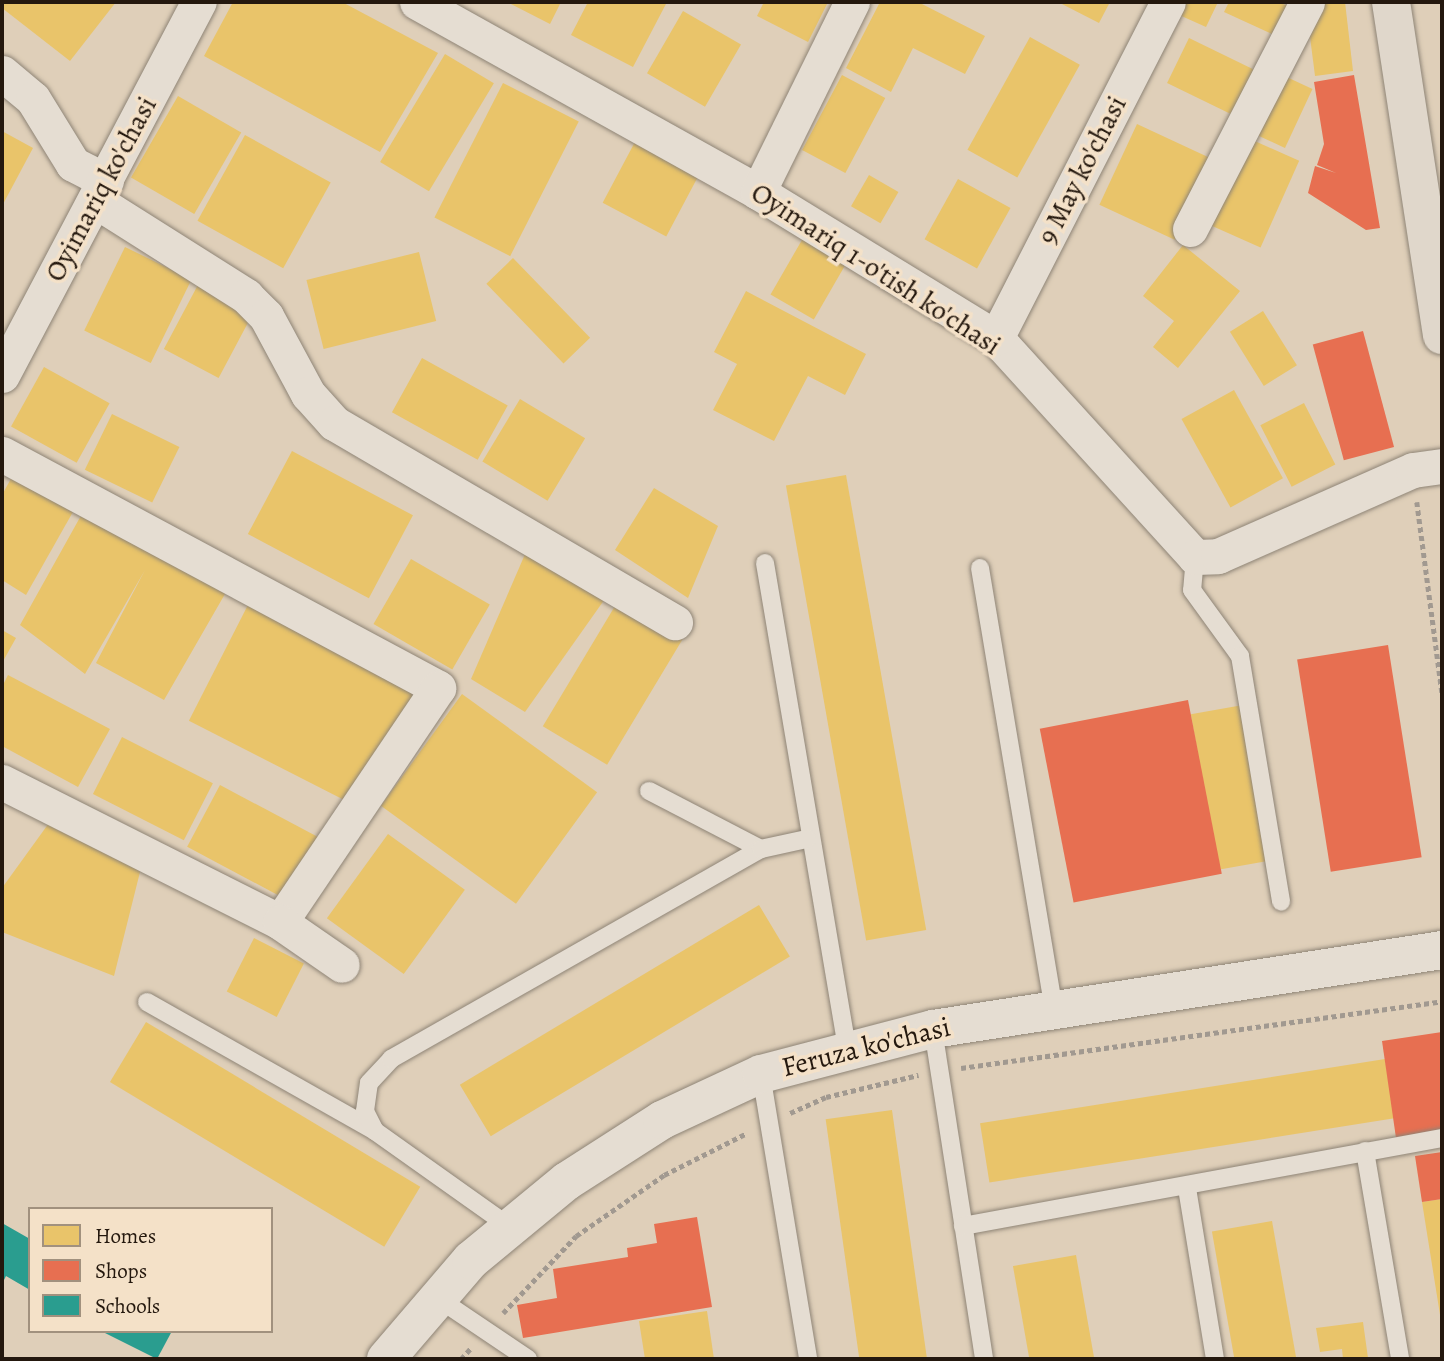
<!DOCTYPE html>
<html>
<head>
<meta charset="utf-8">
<style>
	body { margin:0 }
	#map { position:relative; width:1444px; height:1361px; overflow:hidden; background:#dfcfb9; font-family:Alegreya,serif }
	div>[style] { position:absolute }
	[style*='--x'] { left:calc(var(--x)*1px); top:calc(var(--y)*1px); width:calc(var(--w)*1px); rotate:calc(var(--a)*1deg) }
	.homes>* { inset:0; background:#e9c46a; transform-origin:0 0 }
	.shops>* { inset:0; background:#e76f51; transform-origin:0 0 }
	.schools>* { inset:0; background:#2a9d8f }
	.path>* { height:4.5px; margin-top:-2.25px; transform-origin:0; background:repeating-linear-gradient(90deg,#a19990 0 5px,transparent 0 8.5px) }
	.roads { filter:drop-shadow(0 0 2px #8e8476) drop-shadow(0 0 2px #8e8476) }
	.lane>* { height:18px; margin:-9px; padding:0 9px; transform-origin:9px; border-radius:9px; background:#e5ddd2 }
	.street>* { height:35px; margin:-17.5px; padding:0 17.5px; transform-origin:17.5px; border-radius:17.5px; background:#e5ddd2 }
	.secondary>* { height:38px; margin:-19px; padding:0 19px; transform-origin:19px; border-radius:19px; background:#e5ddd2 }
	.primary>* { height:38px; margin:-19px; padding:0 19px; transform-origin:19px; border-radius:19px; background:#e0d7cb }
	span { translate:-50% -50%; white-space:nowrap; text-align:center; line-height:1.15; -webkit-text-stroke:7px #f4e1c8; paint-order:stroke }
	.street-label { font-size:28px; color:#24180e }
	.frame { position:absolute; inset:0; border:4px solid #24180e; pointer-events:none }
	.legend { position:absolute; left:28px; top:1207px; width:245px; height:126px; box-sizing:border-box; background:#f4e1c8; border:2px solid #a1917e; margin:0; padding:9px 12px; list-style:none; font-size:21px; color:#24180e }
	.legend li { display:flex; align-items:center; gap:14px; height:35px }
	.legend b { width:35px; border:2px solid #a1917e }
</style>
</head>
<body>
<div id="map">
	<div class="homes">
		<i style="clip-path:polygon(2px 2px,116px 2px,70px 61px,2px 8px)"></i>
		<i style="clip-path:polygon(233px 2px,342px 2px,438px 53px,380px 152px,204px 56px)"></i>
		<i style="clip-path:polygon(507px 2px,561px 2px,550px 24px)"></i>
		<i style="clip-path:polygon(588px 2px,667px 2px,633px 67px,571px 35px)"></i>
		<i style="clip-path:polygon(764px 2px,828px 2px,808px 42px,757px 16px)"></i>
		<i style="clip-path:polygon(880px 2px,918px 2px,985px 36px,965px 74px,913px 48px,891px 92px,846px 68px)"></i>
		<i style="clip-path:polygon(1058px 2px,1110px 2px,1099px 23px)"></i>
		<i style="clip-path:polygon(1182px 2px,1218px 2px,1206px 27px,1177px 14px)"></i>
		<i style="clip-path:polygon(1229px 2px,1278px 2px,1288px 6px,1274px 35px,1224px 12px)"></i>
		<i style="clip-path:polygon(1313px 2px,1345px 2px,1353px 71px,1315px 76px,1307px 13px)"></i>
		<i style="left:683px;top:11px;width:67px;height:72px;rotate:30deg"></i>
		<i style="left:1030px;top:37px;width:57px;height:129px;rotate:29deg"></i>
		<i style="left:1189px;top:38px;width:72px;height:50px;rotate:26deg"></i>
		<i style="left:445px;top:54px;width:57px;height:126px;rotate:31deg"></i>
		<i style="left:1278px;top:73px;width:38px;height:65px;rotate:25deg"></i>
		<i style="left:842px;top:75px;width:49px;height:85px;rotate:28deg"></i>
		<i style="left:503px;top:83px;width:85px;height:151px;rotate:27deg"></i>
		<i style="left:178px;top:96px;width:73px;height:94px;rotate:30deg"></i>
		<i style="left:1137px;top:124px;width:83px;height:89px;rotate:25deg"></i>
		<i style="clip-path:polygon(2px 131px,33px 148px,2px 206px)"></i>
		<i style="left:245px;top:135px;width:98px;height:98px;rotate:29deg"></i>
		<i style="left:1248px;top:138px;width:56px;height:95px;rotate:24deg"></i>
		<i style="left:636px;top:140px;width:72px;height:71px;rotate:28deg"></i>
		<i style="left:869px;top:175px;width:34px;height:36px;rotate:30deg"></i>
		<i style="left:958px;top:179px;width:60px;height:69px;rotate:29deg"></i>
		<i style="left:806px;top:233px;width:50px;height:71px;rotate:30deg"></i>
		<i style="clip-path:polygon(1183px 245px,1240px 291px,1178px 368px,1153px 347px,1174px 321px,1143px 296px)"></i>
		<i style="left:125px;top:247px;width:74px;height:93px;rotate:26deg"></i>
		<i style="left:419px;top:252px;width:71px;height:116px;rotate:76deg"></i>
		<i style="left:513px;top:258px;width:111px;height:37px;rotate:46deg"></i>
		<i style="left:200px;top:281px;width:62px;height:77px;rotate:28deg"></i>
		<i style="clip-path:polygon(746px 291px,866px 354px,845px 395px,808px 376px,774px 441px,713px 410px,737px 364px,714px 352px)"></i>
		<i style="left:1263px;top:311px;width:64px;height:39px;rotate:58deg"></i>
		<i style="left:422px;top:358px;width:98px;height:62px;rotate:29deg"></i>
		<i style="left:44px;top:367px;width:75px;height:68px;rotate:29deg"></i>
		<i style="left:1234px;top:390px;width:101px;height:60px;rotate:61deg"></i>
		<i style="left:520px;top:399px;width:76px;height:73px;rotate:31deg"></i>
		<i style="left:1304px;top:403px;width:69px;height:49px;rotate:63deg"></i>
		<i style="left:112px;top:414px;width:75px;height:62px;rotate:26deg"></i>
		<i style="left:292px;top:451px;width:137px;height:94px;rotate:28deg"></i>
		<i style="clip-path:polygon(13px 475px,74px 510px,26px 595px,2px 580px,2px 495px)"></i>
		<i style="left:846px;top:475px;width:462px;height:61px;rotate:80deg"></i>
		<i style="clip-path:polygon(654px 488px,718px 526px,688px 598px,615px 550px)"></i>
		<i style="clip-path:polygon(83px 512px,229px 587px,164px 700px,96px 663px,145px 570px,85px 674px,20px 625px)"></i>
		<i style="clip-path:polygon(529px 545px,607px 596px,525px 712px,471px 679px)"></i>
		<i style="left:411px;top:559px;width:91px;height:75px;rotate:30deg"></i>
		<i style="left:252px;top:597px;width:199px;height:139px;rotate:27deg"></i>
		<i style="left:618px;top:601px;width:75px;height:146px;rotate:31deg"></i>
		<i style="clip-path:polygon(2px 630px,16px 638px,2px 663px)"></i>
		<i style="clip-path:polygon(8px 675px,110px 729px,78px 787px,2px 746px,2px 687px)"></i>
		<i style="left:462px;top:694px;width:167px;height:138px;rotate:36deg"></i>
		<i style="left:1243px;top:705px;width:158px;height:53px;rotate:80deg"></i>
		<i style="left:122px;top:737px;width:102px;height:64px;rotate:27deg"></i>
		<i style="left:220px;top:785px;width:111px;height:70px;rotate:28deg"></i>
		<i style="clip-path:polygon(49px 823px,141px 868px,114px 976px,2px 932px,2px 888px)"></i>
		<i style="left:388px;top:834px;width:95px;height:104px;rotate:36deg"></i>
		<i style="left:759px;top:905px;width:60px;height:349px;rotate:59deg"></i>
		<i style="left:254px;top:938px;width:56px;height:60px;rotate:27deg"></i>
		<i style="left:146px;top:1022px;width:320px;height:70px;rotate:31deg"></i>
		<i style="left:1385px;top:1059px;width:60px;height:410px;rotate:81deg"></i>
		<i style="left:892px;top:1110px;width:252px;height:67px;rotate:82deg"></i>
		<i style="clip-path:polygon(1442px 1199px,1442px 1321px,1441px 1321px,1422px 1202px)"></i>
		<i style="left:1272px;top:1221px;width:140px;height:61px;rotate:80deg"></i>
		<i style="left:1076px;top:1255px;width:106px;height:64px;rotate:80deg"></i>
		<i style="clip-path:polygon(707px 1311px,714px 1359px,645px 1359px,639px 1321px)"></i>
		<i style="clip-path:polygon(1363px 1322px,1368px 1358px,1343px 1359px,1342px 1349px,1320px 1352px,1316px 1328px)"></i>
	</div>
	<div class="shops">
		<i style="clip-path:polygon(1354px 75px,1380px 228px,1366px 230px,1308px 193px,1315px 166px,1336px 173px,1317px 165px,1324px 144px,1314px 82px)"></i>
		<i style="left:1363px;top:331px;width:120px;height:52px;rotate:75deg"></i>
		<i style="left:1388px;top:645px;width:215px;height:92px;rotate:81deg"></i>
		<i style="left:1188px;top:700px;width:177px;height:151px;rotate:79deg"></i>
		<i style="clip-path:polygon(1442px 1032px,1442px 1131px,1396px 1138px,1382px 1041px)"></i>
		<i style="clip-path:polygon(1442px 1152px,1442px 1199px,1422px 1202px,1415px 1156px)"></i>
		<i style="clip-path:polygon(697px 1217px,712px 1307px,523px 1338px,517px 1305px,557px 1298px,553px 1269px,628px 1257px,627px 1248px,657px 1243px,654px 1224px)"></i>
	</div>
	<div class="schools">
		<i style="clip-path:polygon(2px 1223px,30px 1239px,30px 1290px,6px 1276px,2px 1284px)"></i>
		<i style="clip-path:polygon(101px 1331px,172px 1331px,157px 1359px)"></i>
	</div>
	<div class="path">
		<i style="--x:1417;--y:502;--w:192;--a:82.5"></i>
		<i style="--x:961;--y:1068;--w:486;--a:-7.9"></i>
		<i style="--x:790;--y:1113;--w:39;--a:-24"></i>
		<i style="--x:826;--y:1097;--w:95;--a:-13.4"></i>
		<i style="--x:503;--y:1313;--w:106;--a:-46.5"></i>
		<i style="--x:576;--y:1236;--w:107;--a:-34.7"></i>
		<i style="--x:664;--y:1175;--w:93;--a:-26.8"></i>
		<i style="--x:461;--y:1359;--w:15;--a:-48"></i>
	</div>
	<div class="roads">
		<div class="lane">
			<i style="--x:1195;--y:557;--w:33;--a:95"></i>
			<i style="--x:1192;--y:590;--w:82;--a:54"></i>
			<i style="--x:1240;--y:656;--w:249;--a:80.5"></i>
			<i style="--x:765;--y:563;--w:490;--a:80.4"></i>
			<i style="--x:980;--y:568;--w:447;--a:80.5"></i>
			<i style="--x:649;--y:791;--w:126;--a:27.4"></i>
			<i style="--x:147;--y:1002;--w:262;--a:29.5"></i>
			<i style="--x:933;--y:1029;--w:334;--a:81.2"></i>
			<i style="--x:761;--y:1074;--w:289;--a:80.6"></i>
			<i style="--x:1365;--y:1151;--w:211;--a:80.4"></i>
			<i style="--x:1187;--y:1188;--w:173;--a:80.7"></i>
			<i style="--x:963;--y:1226;--w:487;--a:-10.4"></i>
			<i style="--x:510;--y:1227;--w:166;--a:-144.6"></i>
			<i style="--x:375;--y:1131;--w:22;--a:-117"></i>
			<i style="--x:365;--y:1111;--w:28;--a:-82"></i>
			<i style="--x:369;--y:1083;--w:33;--a:-47"></i>
			<i style="--x:391;--y:1059;--w:425;--a:-29.6"></i>
			<i style="--x:761;--y:849;--w:47;--a:-12.3"></i>
			<i style="--x:436;--y:1297;--w:111;--a:34"></i>
		</div>
		<div class="street">
			<i style="--x:417;--y:2;--w:390;--a:29.1"></i>
			<i style="--x:758;--y:192;--w:279;--a:31.5"></i>
			<i style="--x:996;--y:338;--w:296;--a:47.7"></i>
			<i style="--x:1195;--y:557;--w:23;--a:-2"></i>
			<i style="--x:1218;--y:556;--w:213;--a:-23.8"></i>
			<i style="--x:1413;--y:470;--w:29;--a:-8"></i>
			<i style="--x:2;--y:73;--w:40;--a:40"></i>
			<i style="--x:33;--y:99;--w:76;--a:58.4"></i>
			<i style="--x:73;--y:164;--w:37;--a:27"></i>
			<i style="--x:758;--y:192;--w:212;--a:-63.7"></i>
			<i style="--x:96;--y:201;--w:178;--a:32.3"></i>
			<i style="--x:246;--y:296;--w:28;--a:45"></i>
			<i style="--x:266;--y:316;--w:89;--a:61.7"></i>
			<i style="--x:308;--y:394;--w:39;--a:48"></i>
			<i style="--x:334;--y:423;--w:395;--a:30.3"></i>
			<i style="--x:1190;--y:229;--w:255;--a:-62.7"></i>
			<i style="--x:996;--y:338;--w:377;--a:-62.9"></i>
			<i style="--x:2;--y:375;--w:422;--a:-62.2"></i>
			<i style="--x:2;--y:454;--w:495;--a:28.2"></i>
			<i style="--x:438;--y:688;--w:282;--a:124"></i>
			<i style="--x:2;--y:782;--w:311;--a:26.7"></i>
			<i style="--x:280;--y:922;--w:75;--a:34.7"></i>
		</div>
		<div class="secondary">
			<i style="--x:386;--y:1359;--w:130;--a:-49.4"></i>
			<i style="--x:471;--y:1260;--w:124;--a:-39.5"></i>
			<i style="--x:567;--y:1181;--w:113;--a:-32.7"></i>
			<i style="--x:662;--y:1120;--w:109;--a:-24.9"></i>
			<i style="--x:761;--y:1074;--w:178;--a:-14.7"></i>
			<i style="--x:933;--y:1029;--w:515;--a:-8.82"></i>
		</div>
		<div class="primary">
			<i style="--x:1391;--y:2;--w:337;--a:81.3"></i>
		</div>
	</div>
	<div class="street-label">
		<span style="left:1082px;top:170px;rotate:-63deg">9 May ko'chasi</span>
		<span style="left:101px;top:189px;rotate:-62deg">Oyimariq ko'chasi</span>
		<span style="left:876px;top:269px;rotate:33deg">Oyimariq 1-o'tish ko'chasi</span>
		<span style="left:866px;top:1047px;rotate:-14deg">Feruza ko'chasi</span>
	</div>
	<div class="frame"></div>
	<ul class="legend">
	<li><b style="height:19px;background:#e9c46a"></b>Homes</li>
	<li><b style="height:19px;background:#e76f51"></b>Shops</li>
	<li><b style="height:19px;background:#2a9d8f"></b>Schools</li>
	</ul>
</div>
</body>
</html>
